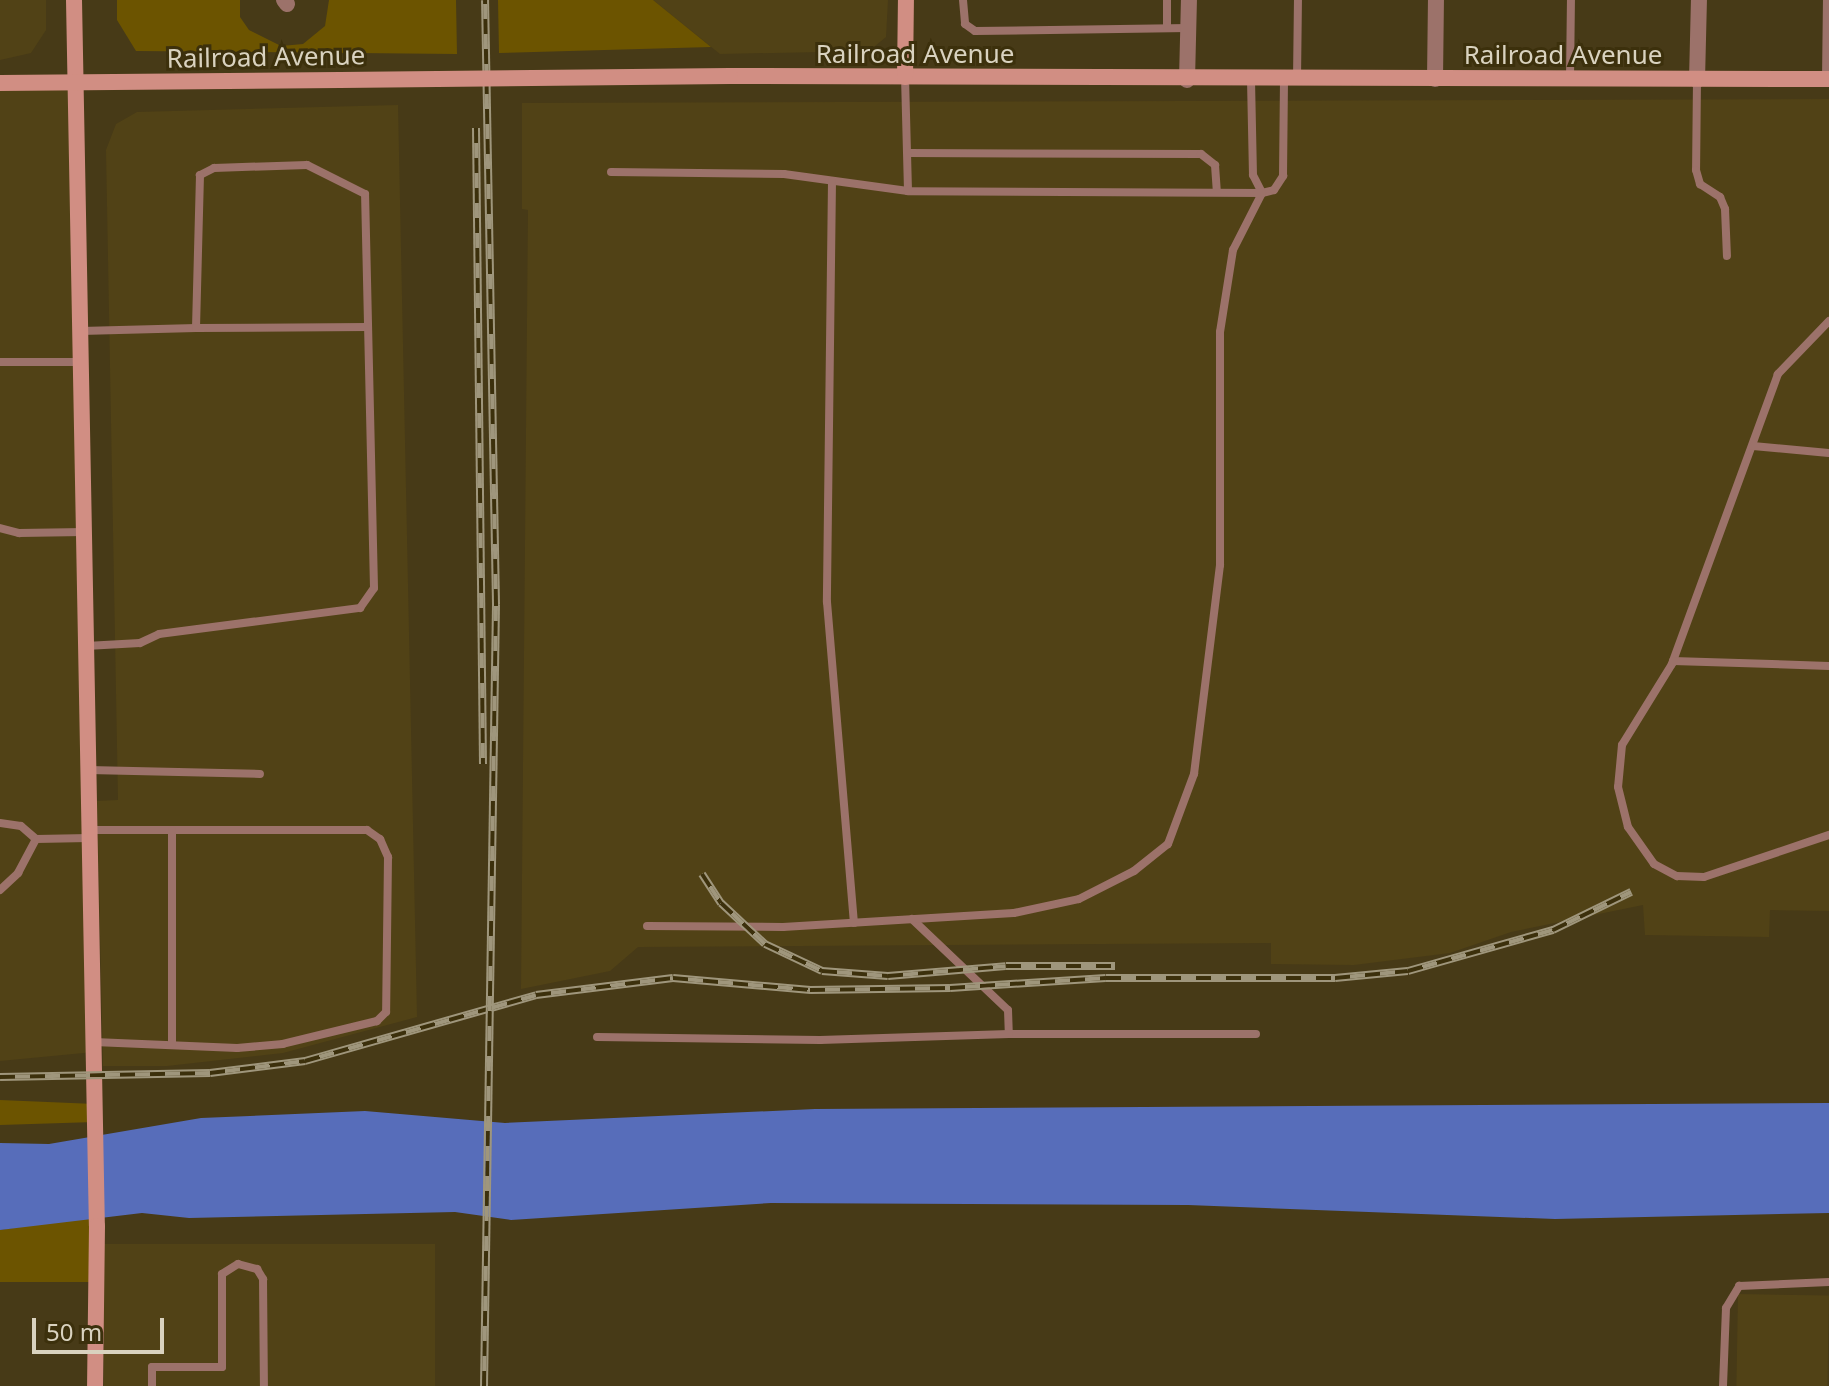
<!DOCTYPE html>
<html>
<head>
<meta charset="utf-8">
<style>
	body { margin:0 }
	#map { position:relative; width:1829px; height:1386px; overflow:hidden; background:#473a17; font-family:"Noto Sans",sans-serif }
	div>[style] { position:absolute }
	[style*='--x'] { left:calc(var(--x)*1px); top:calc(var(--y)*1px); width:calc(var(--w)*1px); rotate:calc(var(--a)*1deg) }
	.built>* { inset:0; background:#514216; transform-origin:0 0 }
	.green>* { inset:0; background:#6c5400 }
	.water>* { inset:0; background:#576dba }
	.lane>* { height:8px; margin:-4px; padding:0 4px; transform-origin:4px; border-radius:4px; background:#9c726a }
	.street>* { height:16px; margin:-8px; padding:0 8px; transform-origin:8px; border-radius:8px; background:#9c726a }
	.secondary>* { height:16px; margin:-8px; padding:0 8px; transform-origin:8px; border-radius:8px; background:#d18e83 }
	.rail>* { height:8px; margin-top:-4px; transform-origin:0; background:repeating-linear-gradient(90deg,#3c300c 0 15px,#9f967c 0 30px); box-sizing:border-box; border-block:2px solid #9f967c }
	.secondary-bridge>* { height:16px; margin:-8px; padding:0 8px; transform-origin:8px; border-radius:8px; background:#d18e83 }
	span { translate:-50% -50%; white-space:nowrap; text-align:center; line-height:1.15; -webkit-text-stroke:6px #3c300c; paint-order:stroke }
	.street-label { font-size:26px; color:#d9d2bf }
	.scale { position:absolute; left:32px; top:1318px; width:132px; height:36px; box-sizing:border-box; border:4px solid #d9d2bf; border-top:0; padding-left:10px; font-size:24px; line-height:28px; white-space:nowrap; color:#d9d2bf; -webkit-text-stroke:6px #3c300c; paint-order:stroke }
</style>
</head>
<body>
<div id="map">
	<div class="built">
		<i style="clip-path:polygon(0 0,46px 0,46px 30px,31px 53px,0 60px)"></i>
		<i style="clip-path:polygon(653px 0,888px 0,886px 37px,869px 51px,720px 54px)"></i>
		<i style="clip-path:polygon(0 83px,76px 83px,94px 1052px,0 1061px)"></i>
		<i style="clip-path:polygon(1829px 99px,1829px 911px,1770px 910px,1769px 937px,1645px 935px,1643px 905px,1511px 932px,1450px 953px,1354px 965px,1271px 964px,1271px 943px,638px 947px,610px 971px,521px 989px,528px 210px,522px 209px,522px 103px)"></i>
		<i style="clip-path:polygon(398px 105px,417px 1017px,283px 1053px,167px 1066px,103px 1066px,97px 801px,118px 800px,106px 150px,116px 124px,137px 112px)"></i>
		<i style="left:104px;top:1244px;width:331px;height:142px"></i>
		<i style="left:1738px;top:1294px;width:91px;height:92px;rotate:1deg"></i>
	</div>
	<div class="green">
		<i style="clip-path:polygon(117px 0,240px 0,240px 17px,249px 30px,281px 46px,303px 44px,325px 26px,329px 0,456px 0,457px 54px,136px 51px,117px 20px)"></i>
		<i style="clip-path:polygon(498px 0,653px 0,711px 47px,499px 53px)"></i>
		<i style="clip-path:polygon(0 1100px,95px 1104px,95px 1122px,0 1125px)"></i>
		<i style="clip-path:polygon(97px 1215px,94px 1282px,0 1282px,0 1230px)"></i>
	</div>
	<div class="water">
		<i style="clip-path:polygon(1829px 1103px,1829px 1213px,1555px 1219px,1188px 1205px,771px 1203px,511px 1220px,455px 1212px,189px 1218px,142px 1213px,0 1230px,0 1143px,49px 1144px,201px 1118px,365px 1111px,505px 1123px,815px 1109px)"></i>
	</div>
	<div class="lane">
		<i style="--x:963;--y:0;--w:24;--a:85"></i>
		<i style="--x:965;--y:24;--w:12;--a:35"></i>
		<i style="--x:975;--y:31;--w:213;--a:-0.8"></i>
		<i style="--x:1167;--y:28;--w:28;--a:-90"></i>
		<i style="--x:1570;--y:78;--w:78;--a:-89.3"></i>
		<i style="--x:1297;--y:79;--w:79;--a:-89.3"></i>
		<i style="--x:1826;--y:79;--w:79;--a:-89.3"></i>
		<i style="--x:1251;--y:80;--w:95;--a:88.8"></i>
		<i style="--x:1253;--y:175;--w:20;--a:63"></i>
		<i style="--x:1262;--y:193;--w:12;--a:-14"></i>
		<i style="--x:1274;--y:190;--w:17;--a:-57"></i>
		<i style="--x:1283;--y:176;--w:96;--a:-89.4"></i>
		<i style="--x:1697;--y:80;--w:90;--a:90.6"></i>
		<i style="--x:1696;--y:170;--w:15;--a:74"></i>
		<i style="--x:1700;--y:184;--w:24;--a:33"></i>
		<i style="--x:1720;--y:197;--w:13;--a:67"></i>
		<i style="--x:1725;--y:209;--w:47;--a:87.6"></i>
		<i style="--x:908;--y:153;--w:293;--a:0.2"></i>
		<i style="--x:1201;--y:154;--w:18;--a:38"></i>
		<i style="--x:1215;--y:165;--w:26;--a:86"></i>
		<i style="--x:611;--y:172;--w:173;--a:0.7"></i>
		<i style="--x:784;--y:174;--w:125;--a:7.8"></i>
		<i style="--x:832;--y:181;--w:421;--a:90.7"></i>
		<i style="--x:827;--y:602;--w:322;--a:85.2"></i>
		<i style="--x:1829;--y:321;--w:74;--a:133.9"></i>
		<i style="--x:1778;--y:374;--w:309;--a:110.1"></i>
		<i style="--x:1672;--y:664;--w:95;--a:121.7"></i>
		<i style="--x:1622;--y:745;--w:42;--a:95.4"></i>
		<i style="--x:1618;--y:787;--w:41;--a:76"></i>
		<i style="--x:1628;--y:827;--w:45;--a:54.9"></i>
		<i style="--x:1654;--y:864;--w:26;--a:28"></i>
		<i style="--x:1677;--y:876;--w:27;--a:2"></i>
		<i style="--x:1704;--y:877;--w:132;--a:-18.6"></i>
		<i style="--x:81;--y:331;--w:115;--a:-1.5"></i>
		<i style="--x:0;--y:362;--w:80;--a:0"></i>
		<i style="--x:1753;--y:446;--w:76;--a:5.3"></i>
		<i style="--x:0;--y:528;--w:20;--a:15"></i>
		<i style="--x:19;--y:533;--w:65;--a:-0.9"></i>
		<i style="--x:86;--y:646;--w:54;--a:-3.2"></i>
		<i style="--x:140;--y:643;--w:21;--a:-25"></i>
		<i style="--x:159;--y:634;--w:203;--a:-7.4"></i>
		<i style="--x:360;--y:608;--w:24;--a:-55"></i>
		<i style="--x:374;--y:588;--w:394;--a:-91.3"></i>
		<i style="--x:365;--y:194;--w:65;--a:-153.4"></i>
		<i style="--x:307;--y:165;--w:93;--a:178.2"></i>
		<i style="--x:214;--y:168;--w:16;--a:153"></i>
		<i style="--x:200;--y:175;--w:153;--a:91.5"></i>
		<i style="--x:196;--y:328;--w:172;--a:-0.3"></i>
		<i style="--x:1673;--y:661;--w:156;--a:1.8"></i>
		<i style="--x:89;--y:770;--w:171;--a:1.3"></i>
		<i style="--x:0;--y:823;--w:21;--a:8"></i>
		<i style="--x:21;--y:826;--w:20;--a:41"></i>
		<i style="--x:36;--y:839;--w:53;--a:-1.1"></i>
		<i style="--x:90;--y:830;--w:277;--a:0"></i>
		<i style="--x:367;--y:830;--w:16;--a:35"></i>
		<i style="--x:380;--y:839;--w:20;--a:66"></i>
		<i style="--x:388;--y:857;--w:155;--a:90.7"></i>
		<i style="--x:386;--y:1012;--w:13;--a:135"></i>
		<i style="--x:377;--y:1021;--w:97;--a:166.3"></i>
		<i style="--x:283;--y:1044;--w:46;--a:175"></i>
		<i style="--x:237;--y:1048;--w:143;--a:-177.6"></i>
		<i style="--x:172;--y:830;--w:215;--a:90"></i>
		<i style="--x:0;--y:890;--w:25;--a:-43"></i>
		<i style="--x:18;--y:873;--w:38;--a:-62"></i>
		<i style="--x:912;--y:919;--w:132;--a:43.5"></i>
		<i style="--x:1008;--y:1010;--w:24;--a:88"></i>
		<i style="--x:1009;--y:1034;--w:247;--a:0"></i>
		<i style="--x:647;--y:926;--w:136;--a:0.4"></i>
		<i style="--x:783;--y:927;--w:231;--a:-3.5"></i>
		<i style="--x:1014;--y:913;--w:66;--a:-12.2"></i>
		<i style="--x:1079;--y:899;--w:62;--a:-27"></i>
		<i style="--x:1134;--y:871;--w:43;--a:-38.5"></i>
		<i style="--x:1168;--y:844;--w:75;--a:-69.6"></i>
		<i style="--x:1194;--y:774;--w:211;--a:-82.9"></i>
		<i style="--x:1220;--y:565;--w:233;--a:-90"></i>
		<i style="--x:1220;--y:332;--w:83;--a:-81"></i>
		<i style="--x:1233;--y:250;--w:64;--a:-63"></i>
		<i style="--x:1262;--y:193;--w:354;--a:-179.7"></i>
		<i style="--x:908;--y:191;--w:114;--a:-91.5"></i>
		<i style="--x:597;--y:1037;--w:223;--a:0.8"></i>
		<i style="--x:820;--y:1040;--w:189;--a:-1.8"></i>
		<i style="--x:152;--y:1386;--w:19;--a:-90"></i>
		<i style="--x:152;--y:1367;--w:70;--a:0"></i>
		<i style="--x:222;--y:1367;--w:93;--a:-90"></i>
		<i style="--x:222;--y:1274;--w:19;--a:-32"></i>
		<i style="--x:238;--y:1264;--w:20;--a:15"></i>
		<i style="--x:257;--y:1269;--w:12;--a:59"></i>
		<i style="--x:263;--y:1279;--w:107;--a:89.5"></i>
		<i style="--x:1723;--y:1386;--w:78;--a:-87.8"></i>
		<i style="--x:1726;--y:1308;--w:26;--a:-59"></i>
		<i style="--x:1739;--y:1286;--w:90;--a:-2.5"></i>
	</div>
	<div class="street">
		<i style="--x:284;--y:0;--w:5;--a:53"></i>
		<i style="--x:1435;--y:79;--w:79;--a:-89.3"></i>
		<i style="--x:1187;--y:80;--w:80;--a:-88.6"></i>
		<i style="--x:1697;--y:80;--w:80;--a:-88.6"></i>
	</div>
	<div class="secondary">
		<i style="--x:74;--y:0;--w:1226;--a:88.93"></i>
		<i style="--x:97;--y:1226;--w:160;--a:90.7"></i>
		<i style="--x:730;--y:76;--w:1099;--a:0.16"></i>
		<i style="--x:905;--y:77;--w:77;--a:-89.3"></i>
		<i style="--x:0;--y:83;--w:340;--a:-0.5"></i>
	</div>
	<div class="rail">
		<i style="--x:476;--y:128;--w:636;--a:89.37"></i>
		<i style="--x:702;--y:874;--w:35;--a:57"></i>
		<i style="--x:721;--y:903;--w:60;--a:43"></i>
		<i style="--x:765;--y:944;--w:63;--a:25.3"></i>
		<i style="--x:822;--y:971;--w:66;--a:4.3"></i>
		<i style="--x:888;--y:976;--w:118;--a:-4.8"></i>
		<i style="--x:1006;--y:966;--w:109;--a:0"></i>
		<i style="--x:0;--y:1077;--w:210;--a:-1.1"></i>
		<i style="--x:210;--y:1073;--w:96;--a:-7.2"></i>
		<i style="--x:305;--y:1061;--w:240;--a:-15.9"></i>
		<i style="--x:536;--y:995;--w:138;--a:-7.1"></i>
		<i style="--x:673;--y:978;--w:138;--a:5"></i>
		<i style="--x:810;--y:990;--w:140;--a:-0.8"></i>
		<i style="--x:950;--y:988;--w:156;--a:-3.7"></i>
		<i style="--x:1106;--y:978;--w:229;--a:0"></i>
		<i style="--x:1335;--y:978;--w:73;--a:-5.5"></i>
		<i style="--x:1408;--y:971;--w:151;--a:-15.8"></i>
		<i style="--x:1553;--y:930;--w:87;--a:-26"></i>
		<i style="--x:484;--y:1386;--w:782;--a:-89.12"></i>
		<i style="--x:496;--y:604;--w:604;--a:-91.04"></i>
	</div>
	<div class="secondary-bridge">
		<i style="--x:340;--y:80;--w:390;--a:-0.6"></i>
	</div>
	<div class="street-label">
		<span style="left:915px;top:54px">Railroad Avenue</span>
		<span style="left:1563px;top:55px">Railroad Avenue</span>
		<span style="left:266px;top:57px;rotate:-1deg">Railroad Avenue</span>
	</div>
	<div class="scale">50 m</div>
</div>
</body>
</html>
